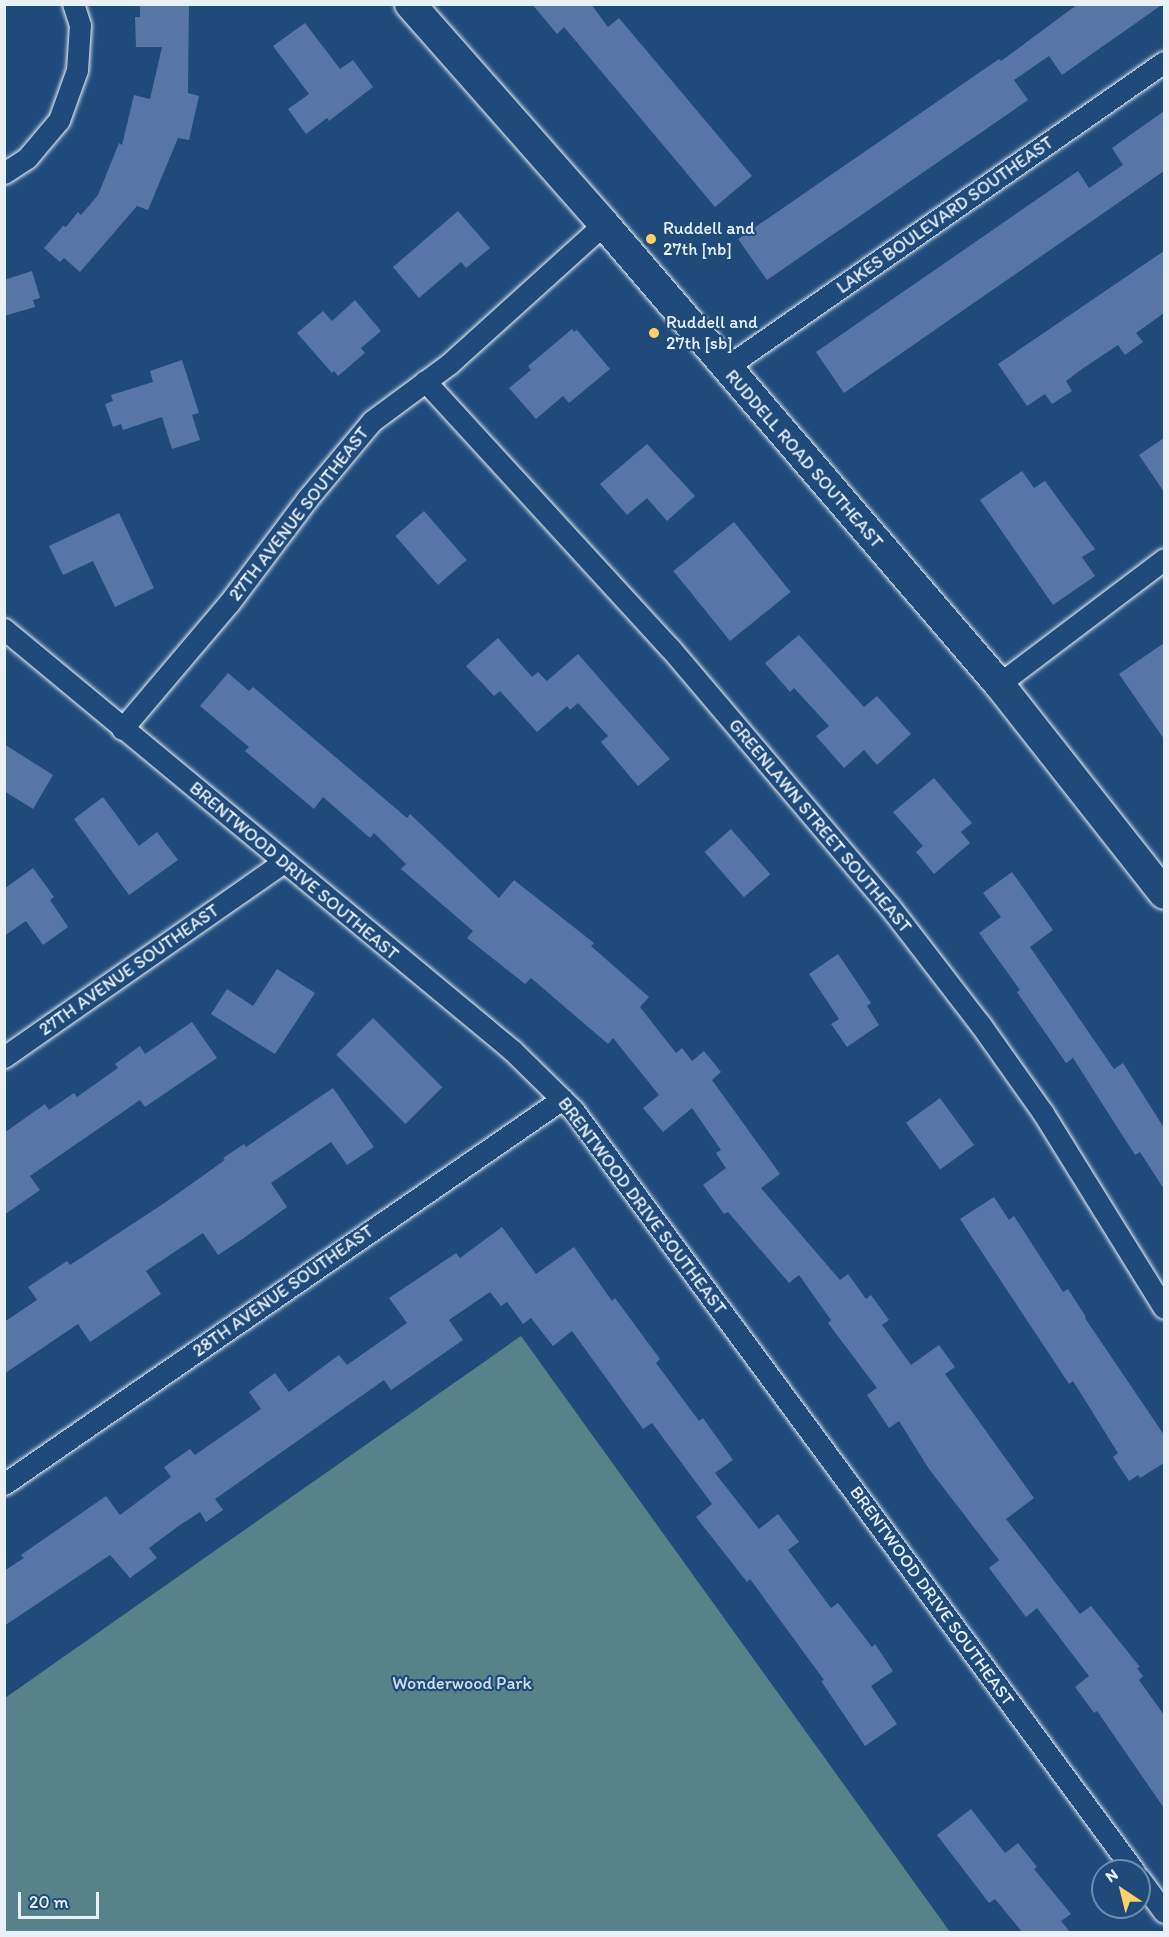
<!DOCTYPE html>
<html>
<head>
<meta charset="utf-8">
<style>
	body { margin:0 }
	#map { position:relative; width:1169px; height:1937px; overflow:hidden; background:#1f4a7a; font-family:Itim,sans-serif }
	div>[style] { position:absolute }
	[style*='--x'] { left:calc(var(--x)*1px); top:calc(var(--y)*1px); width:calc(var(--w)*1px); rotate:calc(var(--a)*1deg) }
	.green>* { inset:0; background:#588289 }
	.building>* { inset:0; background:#5776a6; transform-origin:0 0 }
	.roads { filter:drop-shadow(0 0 2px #e8f1f8) drop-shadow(0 0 2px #e8f1f8) }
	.street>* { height:21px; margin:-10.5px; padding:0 10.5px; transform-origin:10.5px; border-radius:10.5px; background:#1f4a7a }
	.secondary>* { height:30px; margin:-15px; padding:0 15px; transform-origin:15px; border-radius:15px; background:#1f4a7a }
	.dots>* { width:16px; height:16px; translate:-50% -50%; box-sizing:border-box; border:3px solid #1f4a7a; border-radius:50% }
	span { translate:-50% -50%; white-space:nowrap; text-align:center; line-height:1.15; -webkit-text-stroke:4.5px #1f4a7a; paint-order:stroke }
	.street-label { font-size:18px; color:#e8f1f8 }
	.poi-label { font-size:18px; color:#e8f1f8 }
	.left { translate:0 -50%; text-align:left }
	.park-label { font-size:18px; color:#d2e0e7 }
	.frame { position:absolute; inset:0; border:6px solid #e8f1f8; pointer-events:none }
	.north { position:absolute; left:1091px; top:1859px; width:60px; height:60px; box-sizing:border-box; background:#1f4a7a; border:2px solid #6f8dac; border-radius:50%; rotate:325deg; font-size:16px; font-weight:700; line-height:24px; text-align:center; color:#e8f1f8 }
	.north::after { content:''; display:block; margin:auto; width:21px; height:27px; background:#ffd166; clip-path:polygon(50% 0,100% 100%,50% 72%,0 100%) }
	.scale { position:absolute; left:18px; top:1892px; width:81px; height:27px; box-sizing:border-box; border:3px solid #e8f1f8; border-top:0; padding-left:8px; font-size:18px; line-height:21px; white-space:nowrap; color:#e8f1f8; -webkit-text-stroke:4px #1f4a7a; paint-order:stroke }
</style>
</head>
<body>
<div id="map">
	<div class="green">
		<i style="clip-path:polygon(521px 1336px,950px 1932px,5px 1932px,5px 1698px)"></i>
	</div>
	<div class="building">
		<i style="clip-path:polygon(140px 4px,189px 4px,188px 93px,199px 96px,189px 140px,178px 138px,148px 210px,137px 206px,80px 272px,64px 258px,60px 262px,44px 248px,63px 226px,66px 227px,78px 212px,81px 215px,98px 195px,119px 143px,122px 145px,134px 95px,150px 99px,162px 47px,136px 47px,135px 17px,140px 17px)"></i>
		<i style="clip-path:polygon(532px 4px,591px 4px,608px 27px,619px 18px,752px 176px,715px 207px,564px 27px,557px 34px)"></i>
		<i style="clip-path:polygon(1078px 4px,1163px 4px,1062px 75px,1049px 56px,1014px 80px,1028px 100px,767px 280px,738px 239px,999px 59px,1001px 61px)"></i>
		<i style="clip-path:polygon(305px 23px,340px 69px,353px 60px,373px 87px,329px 121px,327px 118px,306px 134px,288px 109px,309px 94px,273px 46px)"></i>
		<i style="clip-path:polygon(1164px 111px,1164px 171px,844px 393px,816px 352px,1078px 171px,1089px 188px,1123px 165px,1112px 148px)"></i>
		<i style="clip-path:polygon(458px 211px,490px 248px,466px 268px,461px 262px,419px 298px,393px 267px)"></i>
		<i style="clip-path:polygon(1164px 251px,1164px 313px,1136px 333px,1143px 342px,1125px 355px,1118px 345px,1082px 369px,1066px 381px,1072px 391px,1052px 404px,1045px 394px,1027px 406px,998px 364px)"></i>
		<i style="clip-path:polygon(32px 271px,40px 298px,33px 300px,35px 307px,4px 316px,4px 280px)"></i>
		<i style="clip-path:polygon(355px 300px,381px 331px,361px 348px,365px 353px,338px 376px,334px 371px,332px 373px,297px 333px,323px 311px,332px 321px)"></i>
		<i style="clip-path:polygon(572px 329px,574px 332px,577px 330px,610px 369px,569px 403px,563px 396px,536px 419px,509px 388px,531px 370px,528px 366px)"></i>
		<i style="clip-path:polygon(182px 360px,199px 413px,192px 415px,200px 440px,172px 449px,162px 417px,123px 430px,121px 424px,113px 427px,105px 404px,113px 401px,111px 395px,153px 382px,150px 371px)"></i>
		<i style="clip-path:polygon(1164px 438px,1164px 492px,1139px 455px)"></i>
		<i style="clip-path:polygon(647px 444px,695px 496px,667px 521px,647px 498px,627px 515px,600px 484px)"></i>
		<i style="clip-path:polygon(1022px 471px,1034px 488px,1045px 481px,1095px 549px,1082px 557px,1095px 576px,1053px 605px,980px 500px)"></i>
		<i style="left:424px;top:511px;width:65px;height:38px;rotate:49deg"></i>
		<i style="clip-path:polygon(119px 513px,154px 588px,115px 607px,93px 561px,63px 575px,49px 546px)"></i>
		<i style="left:734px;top:522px;width:90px;height:78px;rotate:51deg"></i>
		<i style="clip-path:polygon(799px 635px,864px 707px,877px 696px,911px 734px,877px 765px,864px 750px,844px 768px,816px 736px,829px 726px,794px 688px,790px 692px,765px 663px)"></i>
		<i style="clip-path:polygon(498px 638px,532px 677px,538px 672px,547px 681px,578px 654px,670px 759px,638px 786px,601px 742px,608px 736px,578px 703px,570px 710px,567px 706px,537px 732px,500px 691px,494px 696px,466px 666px)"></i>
		<i style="clip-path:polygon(1164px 643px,1164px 739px,1119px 674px)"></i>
		<i style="clip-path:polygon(228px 673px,249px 691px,253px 687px,407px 818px,410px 814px,499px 898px,514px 880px,594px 943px,591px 946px,649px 997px,640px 1007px,676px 1053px,682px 1048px,692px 1061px,704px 1051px,721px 1072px,712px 1080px,780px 1174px,761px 1188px,840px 1280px,848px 1274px,866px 1299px,871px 1295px,889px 1320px,882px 1325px,911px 1365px,939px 1345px,955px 1367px,945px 1374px,1034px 1498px,1006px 1519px,1080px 1614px,1091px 1606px,1140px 1667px,1137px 1668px,1143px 1676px,1139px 1680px,1164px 1715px,1164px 1808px,1097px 1711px,1094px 1713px,1075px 1687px,1089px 1676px,1037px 1608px,1026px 1617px,989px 1568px,999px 1560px,929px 1469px,899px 1421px,889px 1428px,867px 1395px,877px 1388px,828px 1323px,831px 1320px,799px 1275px,789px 1283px,728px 1212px,724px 1214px,703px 1185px,726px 1168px,716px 1153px,721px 1150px,692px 1108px,663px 1132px,643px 1108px,659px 1095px,613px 1038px,608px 1044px,531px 978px,525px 984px,467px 938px,473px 931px,401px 869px,406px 864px,374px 833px,370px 838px,323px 797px,314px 809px,245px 751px,249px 747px,200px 706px)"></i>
		<i style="clip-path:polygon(4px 744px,53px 775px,33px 809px,4px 791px)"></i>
		<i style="clip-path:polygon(934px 778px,972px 823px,961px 832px,970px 843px,934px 874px,916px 852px,923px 846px,893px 812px)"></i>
		<i style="clip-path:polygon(103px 797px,139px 846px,157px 832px,178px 860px,129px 895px,74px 819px)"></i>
		<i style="left:731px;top:829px;width:60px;height:35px;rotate:49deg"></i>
		<i style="clip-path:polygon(33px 868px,54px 897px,50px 900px,68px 927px,43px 945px,26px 921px,4px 936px,4px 889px)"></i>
		<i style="clip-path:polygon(1012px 872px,1053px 930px,1030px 947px,1114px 1069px,1123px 1063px,1164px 1128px,1164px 1189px,1140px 1152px,1135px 1155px,1073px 1058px,1066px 1063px,1017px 992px,1020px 990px,979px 933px,1001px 917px,983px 893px)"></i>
		<i style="clip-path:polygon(838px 954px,871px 1003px,867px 1006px,879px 1025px,847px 1047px,831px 1024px,839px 1019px,809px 974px)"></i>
		<i style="clip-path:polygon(277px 969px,315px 993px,275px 1054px,211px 1014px,227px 989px,253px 1006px)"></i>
		<i style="left:373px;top:1018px;width:98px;height:52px;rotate:45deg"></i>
		<i style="clip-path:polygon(192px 1022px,217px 1058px,145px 1107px,140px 1100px,30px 1176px,40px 1190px,4px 1215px,4px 1133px,45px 1104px,49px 1110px,74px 1093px,77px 1097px,118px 1068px,115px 1064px,140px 1046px,145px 1054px)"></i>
		<i style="clip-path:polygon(333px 1088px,374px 1147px,347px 1165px,331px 1142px,271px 1183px,287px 1207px,244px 1238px,218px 1255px,203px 1233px,146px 1271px,161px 1294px,90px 1342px,78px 1324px,4px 1374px,4px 1322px,37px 1300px,28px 1287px,67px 1261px,70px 1265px,163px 1204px,225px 1160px,223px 1158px,244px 1144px,246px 1147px)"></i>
		<i style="left:940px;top:1098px;width:58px;height:42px;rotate:54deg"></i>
		<i style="clip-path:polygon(994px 1197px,1009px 1220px,1014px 1216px,1063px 1292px,1068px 1289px,1086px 1317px,1085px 1318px,1164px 1435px,1164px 1463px,1140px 1478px,1138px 1475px,1129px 1481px,1113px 1457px,1118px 1453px,1073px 1381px,1069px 1384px,960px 1219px)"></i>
		<i style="clip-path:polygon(502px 1227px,536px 1274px,574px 1247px,612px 1301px,615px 1298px,660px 1359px,656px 1363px,699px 1421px,703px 1418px,733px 1460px,715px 1473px,759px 1529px,778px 1514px,799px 1542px,788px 1550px,831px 1608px,838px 1603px,872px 1647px,875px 1644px,893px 1671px,871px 1686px,897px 1724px,865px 1746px,821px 1681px,824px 1680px,750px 1579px,747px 1582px,696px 1517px,712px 1504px,652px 1423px,643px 1429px,572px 1331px,553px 1346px,531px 1318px,523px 1324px,507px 1302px,501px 1306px,490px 1292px,449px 1320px,463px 1340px,391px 1390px,384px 1380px,215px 1499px,223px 1510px,206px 1522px,200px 1512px,180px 1525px,149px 1548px,157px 1558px,130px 1578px,110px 1555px,4px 1626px,4px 1571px,24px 1558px,21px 1555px,106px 1496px,120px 1515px,171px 1477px,164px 1467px,190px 1449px,195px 1455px,261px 1409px,249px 1392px,275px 1373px,289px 1392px,339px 1355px,347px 1365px,407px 1323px,389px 1298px,456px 1253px,460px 1258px)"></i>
		<i style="clip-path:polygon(971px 1809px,1005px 1853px,1018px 1843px,1037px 1867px,1034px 1869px,1071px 1914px,1061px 1921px,1070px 1932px,1022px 1932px,995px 1899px,989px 1903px,937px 1835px)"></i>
	</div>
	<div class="roads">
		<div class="street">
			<i style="--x:4;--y:173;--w:27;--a:-33"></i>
			<i style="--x:27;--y:158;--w:50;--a:-49.9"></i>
			<i style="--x:59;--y:120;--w:53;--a:-70.2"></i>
			<i style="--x:77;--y:70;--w:45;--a:-86.2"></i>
			<i style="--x:80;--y:25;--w:22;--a:-108"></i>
			<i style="--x:725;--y:368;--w:535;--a:-34.88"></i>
			<i style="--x:425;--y:381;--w:362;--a:47.5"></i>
			<i style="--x:670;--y:648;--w:338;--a:49.7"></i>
			<i style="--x:889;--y:906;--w:149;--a:52.4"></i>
			<i style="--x:980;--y:1024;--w:109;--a:54.7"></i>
			<i style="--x:1043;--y:1113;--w:229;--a:58.2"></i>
			<i style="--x:4;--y:629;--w:661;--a:39.66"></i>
			<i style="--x:513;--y:1051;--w:84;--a:44.5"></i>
			<i style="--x:573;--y:1110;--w:945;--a:53.6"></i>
			<i style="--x:999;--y:684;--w:207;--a:-37.1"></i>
			<i style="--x:122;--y:729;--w:165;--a:-49.7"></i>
			<i style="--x:229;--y:603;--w:130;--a:-53.1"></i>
			<i style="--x:307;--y:499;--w:102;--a:-50.2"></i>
			<i style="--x:372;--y:421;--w:96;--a:-36.5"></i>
			<i style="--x:449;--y:364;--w:209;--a:-42.1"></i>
			<i style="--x:4;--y:1057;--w:341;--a:-34.9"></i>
			<i style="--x:4;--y:1484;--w:678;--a:-34.6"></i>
			<i style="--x:1139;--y:1878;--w:42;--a:53.7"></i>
		</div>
		<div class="secondary">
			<i style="--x:410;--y:4;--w:293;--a:48.6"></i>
			<i style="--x:604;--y:224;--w:606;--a:49.35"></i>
			<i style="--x:999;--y:684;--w:267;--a:51.8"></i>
		</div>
	</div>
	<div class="dots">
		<i style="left:651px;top:239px;background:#ffd166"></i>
		<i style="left:654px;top:333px;background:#ffd166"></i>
	</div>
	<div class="street-label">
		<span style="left:945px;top:215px;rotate:-35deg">LAKES BOULEVARD SOUTHEAST</span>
		<span style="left:804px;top:459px;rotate:49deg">RUDDELL ROAD SOUTHEAST</span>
		<span style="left:299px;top:514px;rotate:-52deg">27TH AVENUE SOUTHEAST</span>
		<span style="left:820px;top:826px;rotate:50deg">GREENLAWN STREET SOUTHEAST</span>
		<span style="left:294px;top:871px;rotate:40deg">BRENTWOOD DRIVE SOUTHEAST</span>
		<span style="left:129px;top:970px;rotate:-35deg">27TH AVENUE SOUTHEAST</span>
		<span style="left:642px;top:1206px;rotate:53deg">BRENTWOOD DRIVE SOUTHEAST</span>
		<span style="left:283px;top:1291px;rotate:-35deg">28TH AVENUE SOUTHEAST</span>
		<span style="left:932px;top:1596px;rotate:54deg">BRENTWOOD DRIVE SOUTHEAST</span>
	</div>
	<div class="poi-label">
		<span class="left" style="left:663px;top:239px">Ruddell and<br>27th [nb]</span>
		<span class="left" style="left:666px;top:333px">Ruddell and<br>27th [sb]</span>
	</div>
	<div class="park-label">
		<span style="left:462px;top:1683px">Wonderwood Park</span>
	</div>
	<div class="frame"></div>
	<div class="north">N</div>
	<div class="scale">20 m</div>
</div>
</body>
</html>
